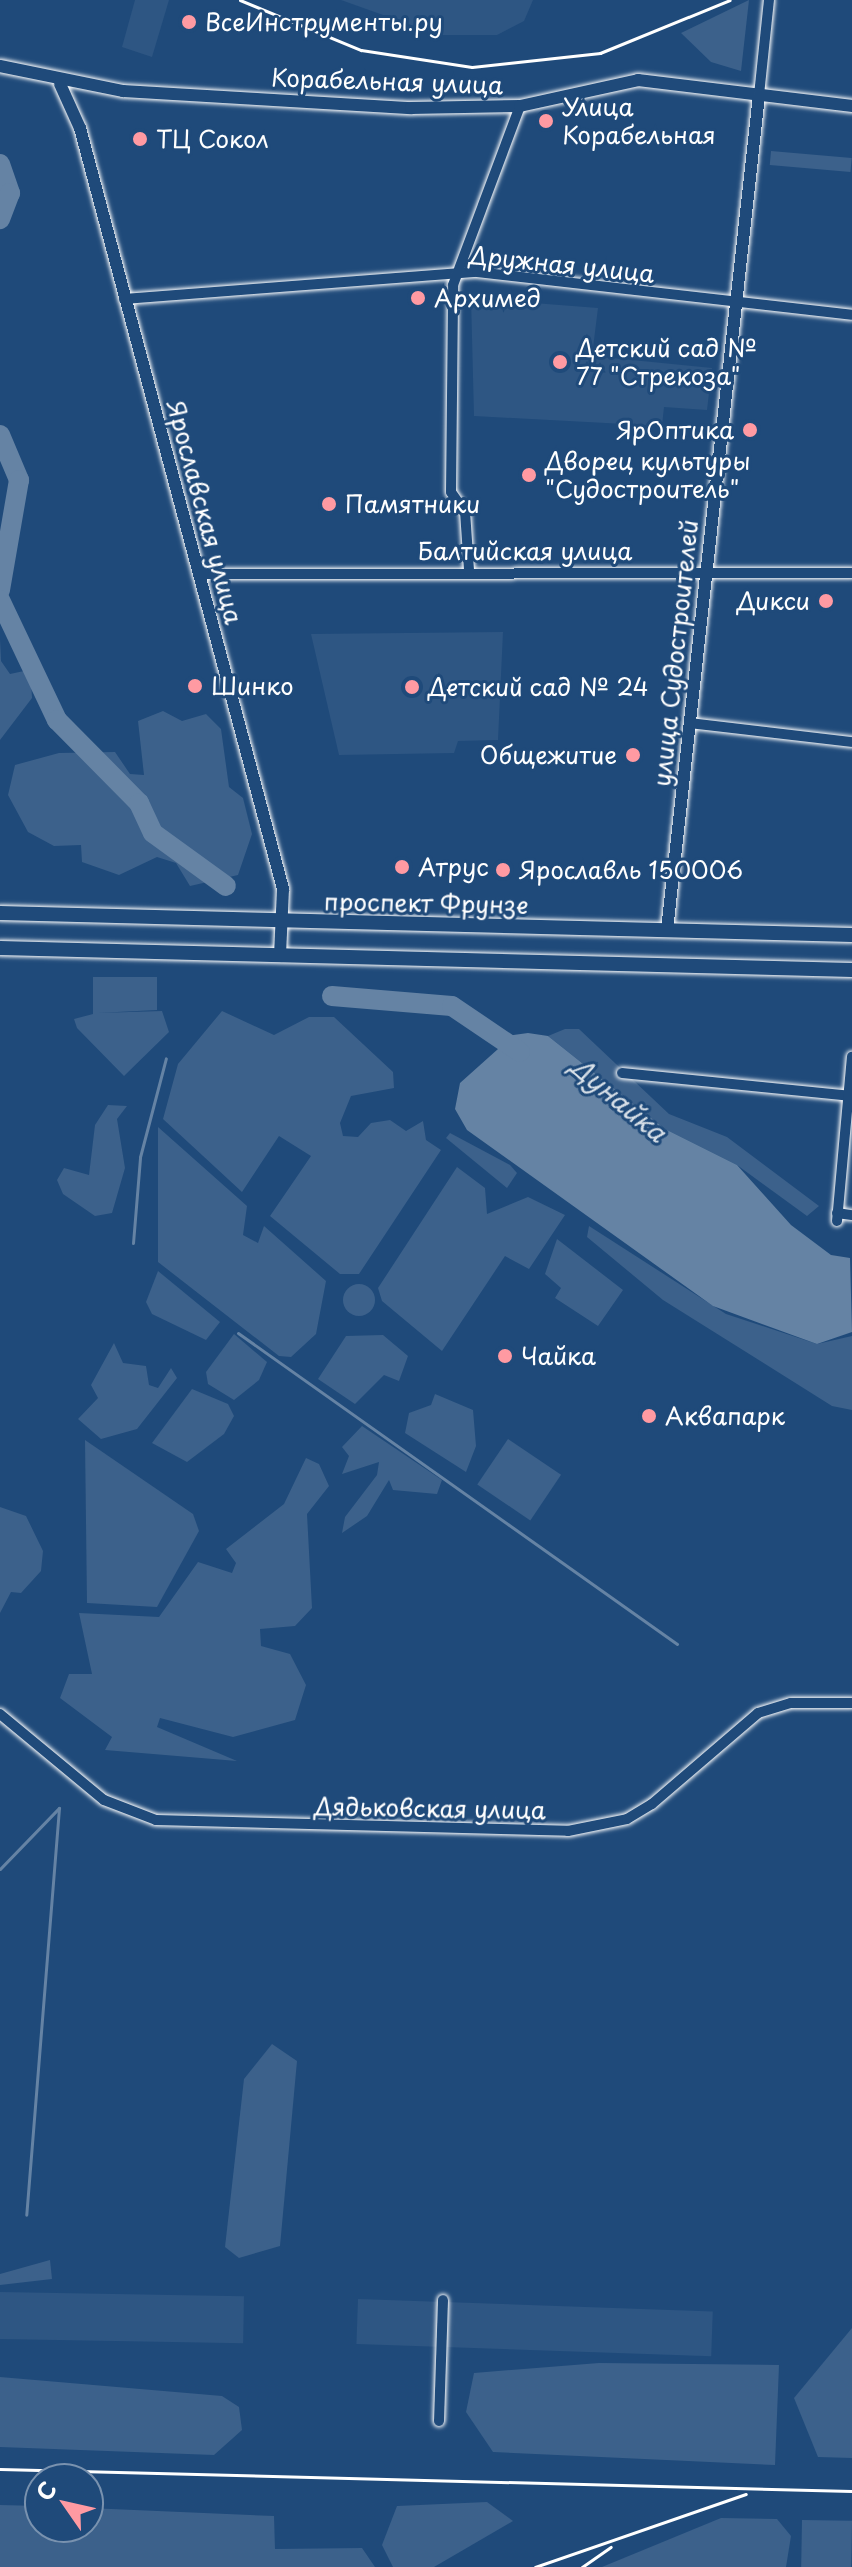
<!DOCTYPE html>
<html>
<head>
<meta charset="utf-8">
<style>
	body { margin:0 }
	#map { position:relative; width:852px; height:2567px; overflow:hidden; background:#1f4a7a; font-family:"Playpen Sans",sans-serif }
	div>[style] { position:absolute }
	[style*='--x'] { left:calc(var(--x)*1px); top:calc(var(--y)*1px); width:calc(var(--w)*1px); rotate:calc(var(--a)*1deg) }
	.built>* { inset:0; background:#2e5683; transform-origin:0 0 }
	.green>* { inset:0; background:#3c618b; transform-origin:0 0 }
	.round { border-radius:50% }
	.water>* { inset:0; background:#6583a4 }
	.stream>* { height:3px; margin:-1.5px; padding:0 1.5px; transform-origin:1.5px; border-radius:1.5px; background:#6583a4 }
	.river>* { height:20px; margin:-10px; padding:0 10px; transform-origin:10px; border-radius:10px; background:#6583a4 }
	.roads { filter:drop-shadow(0 0 2px #fff) drop-shadow(0 0 2px #fff) }
	.minor>* { height:10px; margin:-5px; padding:0 5px; transform-origin:5px; border-radius:5px; background:#1f4a7a }
	.tertiary>* { height:12px; margin:-6px; padding:0 6px; transform-origin:6px; border-radius:6px; background:#1f4a7a }
	.secondary>* { height:14px; margin:-7px; padding:0 7px; transform-origin:7px; border-radius:7px; background:#1f4a7a }
	.rail>* { height:3px; margin:-1.5px; padding:0 1.5px; transform-origin:1.5px; border-radius:1.5px; background:#fff }
	.dots>* { width:22px; height:22px; translate:-50% -50%; box-sizing:border-box; border:4px solid #1f4a7a; border-radius:50% }
	span { translate:-50% -50%; white-space:nowrap; text-align:center; line-height:1.15; -webkit-text-stroke:6px #1f4a7a; paint-order:stroke }
	.poi-label { font-size:24px; color:#fff }
	.left { translate:0 -50%; text-align:left }
	.right { translate:-100% -50%; text-align:right }
	.street-label { font-size:24px; color:#fff }
	.water-label { font-size:26px; color:#d8e0e8; font-style:italic }
	.north { position:absolute; left:24px; top:2463px; width:80px; height:80px; box-sizing:border-box; background:#1f4a7a; border:2px solid #7992af; border-radius:50%; rotate:304deg; font-size:22px; font-weight:700; line-height:32px; text-align:center; color:#fff }
	.north::after { content:''; display:block; margin:auto; width:28px; height:36px; background:#ff9aa2; clip-path:polygon(50% 0,100% 100%,50% 72%,0 100%) }
</style>
</head>
<body>
<div id="map">
	<div class="built">
		<i style="clip-path:polygon(135px 0,169px 0,152px 57px,122px 47px)"></i>
		<i style="clip-path:polygon(341px 0,533px 0,524px 21px,497px 35px,439px 35px)"></i>
		<i style="clip-path:polygon(471px 298px,598px 308px,592px 356px,712px 368px,707px 410px,664px 407px,662px 426px,474px 416px)"></i>
		<i style="clip-path:polygon(503px 632px,498px 740px,458px 741px,454px 753px,339px 755px,311px 634px)"></i>
		<i style="left:0;top:2292px;width:244px;height:47px;rotate:1deg"></i>
		<i style="left:358px;top:2299px;width:355px;height:45px;rotate:2deg"></i>
	</div>
	<div class="green">
		<i style="clip-path:polygon(749px 0,741px 71px,711px 62px,681px 33px)"></i>
		<i style="left:771px;top:151px;width:81px;height:14px;rotate:5deg"></i>
		<i style="clip-path:polygon(0 639px,1px 661px,10px 674px,24px 671px,31px 679px,32px 698px,0 740px)"></i>
		<i style="clip-path:polygon(163px 711px,182px 721px,206px 714px,221px 729px,229px 787px,243px 798px,252px 834px,238px 875px,190px 886px,176px 863px,157px 857px,119px 875px,82px 862px,81px 845px,54px 846px,28px 832px,8px 795px,15px 765px,59px 753px,115px 752px,130px 774px,144px 775px,138px 721px)"></i>
		<i style="clip-path:polygon(93px 977px,157px 977px,157px 1010px,97px 1013px,162px 1011px,169px 1032px,124px 1076px,77px 1028px,74px 1019px,93px 1014px)"></i>
		<i style="clip-path:polygon(222px 1011px,274px 1035px,309px 1017px,334px 1017px,393px 1072px,394px 1088px,351px 1096px,340px 1123px,343px 1136px,358px 1137px,371px 1123px,390px 1120px,406px 1131px,423px 1121px,426px 1140px,441px 1150px,359px 1274px,340px 1274px,270px 1216px,311px 1156px,279px 1136px,242px 1192px,163px 1119px,178px 1064px)"></i>
		<i style="clip-path:polygon(565px 1029px,579px 1029px,669px 1114px,727px 1137px,819px 1206px,807px 1216px,737px 1165px,665px 1129px,548px 1036px)"></i>
		<i style="clip-path:polygon(108px 1105px,127px 1106px,117px 1119px,125px 1168px,112px 1213px,95px 1216px,63px 1194px,57px 1180px,64px 1168px,89px 1175px,95px 1125px)"></i>
		<i style="clip-path:polygon(158px 1127px,247px 1206px,243px 1235px,258px 1243px,264px 1226px,326px 1281px,316px 1334px,291px 1357px,279px 1356px,158px 1262px)"></i>
		<i style="clip-path:polygon(450px 1133px,510px 1165px,517px 1173px,507px 1188px,446px 1138px)"></i>
		<i style="clip-path:polygon(457px 1167px,485px 1188px,487px 1214px,528px 1197px,565px 1215px,529px 1269px,505px 1256px,442px 1351px,382px 1301px,378px 1288px)"></i>
		<i style="clip-path:polygon(589px 1226px,726px 1314px,817px 1344px,852px 1336px,852px 1410px,832px 1406px,663px 1300px,587px 1237px)"></i>
		<i style="clip-path:polygon(557px 1239px,623px 1290px,598px 1326px,555px 1298px,561px 1288px,545px 1274px)"></i>
		<i style="clip-path:polygon(158px 1271px,220px 1322px,206px 1340px,152px 1314px,146px 1302px)"></i>
		<i class="round" style="left:343px;top:1284px;width:32px;height:32px"></i>
		<i style="clip-path:polygon(234px 1334px,267px 1362px,259px 1380px,234px 1400px,208px 1384px,206px 1372px)"></i>
		<i style="clip-path:polygon(383px 1335px,408px 1356px,399px 1381px,384px 1375px,355px 1404px,318px 1379px,346px 1336px)"></i>
		<i style="clip-path:polygon(114px 1343px,123px 1363px,146px 1366px,149px 1385px,158px 1388px,171px 1368px,177px 1378px,137px 1429px,101px 1439px,78px 1419px,98px 1398px,91px 1385px)"></i>
		<i style="clip-path:polygon(192px 1389px,228px 1404px,234px 1416px,224px 1434px,187px 1462px,152px 1443px)"></i>
		<i style="clip-path:polygon(435px 1394px,473px 1410px,476px 1446px,466px 1472px,405px 1433px,409px 1413px,431px 1405px)"></i>
		<i style="clip-path:polygon(362px 1426px,442px 1480px,437px 1494px,393px 1490px,389px 1480px,367px 1516px,342px 1533px,345px 1517px,377px 1475px,379px 1462px,342px 1474px,349px 1456px,342px 1447px)"></i>
		<i style="left:508px;top:1439px;width:64px;height:55px;rotate:34deg"></i>
		<i style="clip-path:polygon(85px 1440px,193px 1514px,199px 1531px,157px 1607px,87px 1603px)"></i>
		<i style="clip-path:polygon(306px 1458px,319px 1464px,329px 1486px,307px 1514px,312px 1608px,295px 1626px,260px 1629px,261px 1646px,290px 1654px,306px 1685px,295px 1720px,233px 1737px,160px 1718px,157px 1727px,237px 1761px,105px 1750px,112px 1737px,60px 1698px,69px 1674px,92px 1674px,79px 1613px,159px 1617px,198px 1562px,232px 1573px,236px 1563px,226px 1549px,284px 1504px)"></i>
		<i style="clip-path:polygon(0 1507px,26px 1516px,43px 1551px,41px 1571px,21px 1593px,11px 1592px,0 1613px)"></i>
		<i style="clip-path:polygon(272px 2044px,297px 2061px,280px 2246px,239px 2258px,225px 2247px,244px 2079px)"></i>
		<i style="clip-path:polygon(50px 2260px,52px 2279px,0 2285px,0 2274px)"></i>
		<i style="clip-path:polygon(852px 2328px,852px 2458px,818px 2457px,794px 2398px)"></i>
		<i style="clip-path:polygon(599px 2363px,779px 2365px,775px 2465px,493px 2452px,466px 2412px,474px 2373px)"></i>
		<i style="clip-path:polygon(0 2377px,222px 2396px,239px 2407px,242px 2430px,214px 2455px,0 2447px)"></i>
		<i style="clip-path:polygon(487px 2502px,513px 2521px,434px 2567px,393px 2567px,382px 2545px,397px 2506px)"></i>
		<i style="clip-path:polygon(0 2505px,40px 2506px,40px 2527px,88px 2527px,88px 2508px,274px 2516px,275px 2549px,362px 2548px,375px 2567px,0 2567px)"></i>
		<i style="clip-path:polygon(721px 2518px,777px 2519px,791px 2536px,786px 2567px,602px 2567px)"></i>
		<i style="left:802px;top:2520px;width:50px;height:47px;rotate:1deg"></i>
	</div>
	<div class="water">
		<i style="clip-path:polygon(528px 1033px,548px 1036px,665px 1129px,737px 1165px,791px 1225px,831px 1255px,850px 1258px,852px 1332px,817px 1344px,713px 1306px,467px 1130px,455px 1109px,460px 1083px,498px 1049px,500px 1037px)"></i>
	</div>
	<div class="stream">
		<i style="--x:133;--y:1243;--w:86;--a:-85.3"></i>
		<i style="--x:140;--y:1157;--w:102;--a:-75.3"></i>
		<i style="--x:238;--y:1333;--w:538;--a:35.31"></i>
		<i style="--x:0;--y:1869;--w:85;--a:-46"></i>
		<i style="--x:59;--y:1808;--w:408;--a:94.6"></i>
	</div>
	<div class="river">
		<i style="--x:0;--y:164;--w:31;--a:71"></i>
		<i style="--x:10;--y:193;--w:28;--a:111"></i>
		<i style="--x:0;--y:435;--w:49;--a:67.1"></i>
		<i style="--x:19;--y:480;--w:112;--a:99.8"></i>
		<i style="--x:0;--y:600;--w:133;--a:64.6"></i>
		<i style="--x:57;--y:720;--w:117;--a:45.3"></i>
		<i style="--x:139;--y:803;--w:33;--a:65"></i>
		<i style="--x:153;--y:833;--w:90;--a:36"></i>
		<i style="--x:332;--y:996;--w:120;--a:4.8"></i>
		<i style="--x:452;--y:1006;--w:82;--a:34.1"></i>
	</div>
	<div class="roads">
		<div class="minor">
			<i style="--x:759;--y:95;--w:96;--a:-84"></i>
			<i style="--x:124;--y:299;--w:354;--a:-4.4"></i>
			<i style="--x:477;--y:272;--w:377;--a:6.5"></i>
			<i style="--x:469;--y:570;--w:58;--a:-93.9"></i>
			<i style="--x:465;--y:512;--w:24;--a:-125"></i>
			<i style="--x:451;--y:492;--w:207;--a:-89.4"></i>
			<i style="--x:453;--y:285;--w:191;--a:-69.5"></i>
			<i style="--x:198;--y:574;--w:654;--a:-0.09"></i>
			<i style="--x:690;--y:723;--w:163;--a:6.7"></i>
			<i style="--x:622;--y:1073;--w:231;--a:5.7"></i>
			<i style="--x:837;--y:1213;--w:15;--a:8"></i>
			<i style="--x:837;--y:1221;--w:165;--a:-84.8"></i>
			<i style="--x:0;--y:1714;--w:135;--a:39.6"></i>
			<i style="--x:104;--y:1800;--w:56;--a:21"></i>
			<i style="--x:156;--y:1820;--w:412;--a:1.5"></i>
			<i style="--x:568;--y:1831;--w:60;--a:-11.5"></i>
			<i style="--x:627;--y:1819;--w:29;--a:-31"></i>
			<i style="--x:652;--y:1804;--w:140;--a:-40.6"></i>
			<i style="--x:758;--y:1713;--w:34;--a:-17"></i>
			<i style="--x:791;--y:1703;--w:61;--a:0"></i>
			<i style="--x:439;--y:2421;--w:121;--a:-88.1"></i>
		</div>
		<div class="tertiary">
			<i style="--x:0;--y:66;--w:126;--a:11.5"></i>
			<i style="--x:123;--y:91;--w:289;--a:3.4"></i>
			<i style="--x:411;--y:108;--w:109;--a:-1.1"></i>
			<i style="--x:520;--y:106;--w:121;--a:-12.4"></i>
			<i style="--x:638;--y:80;--w:216;--a:6.9"></i>
			<i style="--x:60;--y:84;--w:48;--a:65.6"></i>
			<i style="--x:80;--y:128;--w:788;--a:75.06"></i>
			<i style="--x:283;--y:889;--w:67;--a:92.6"></i>
			<i style="--x:667;--y:930;--w:840;--a:-83.71"></i>
		</div>
		<div class="secondary">
			<i style="--x:0;--y:913;--w:852;--a:1.48"></i>
			<i style="--x:0;--y:948;--w:852;--a:1.48"></i>
		</div>
	</div>
	<div class="rail">
		<i style="--x:240;--y:0;--w:131;--a:22.5"></i>
		<i style="--x:361;--y:50;--w:112;--a:8.7"></i>
		<i style="--x:472;--y:67;--w:129;--a:-6.2"></i>
		<i style="--x:600;--y:53;--w:140;--a:-22.2"></i>
		<i style="--x:0;--y:2469;--w:852;--a:1.48"></i>
		<i style="--x:535;--y:2567;--w:223;--a:-19.1"></i>
		<i style="--x:582;--y:2567;--w:35;--a:-35"></i>
	</div>
	<div class="dots">
		<i style="left:189px;top:22px;background:#ff9aa2"></i>
		<i style="left:546px;top:121px;background:#ff9aa2"></i>
		<i style="left:140px;top:139px;background:#ff9aa2"></i>
		<i style="left:418px;top:298px;background:#ff9aa2"></i>
		<i style="left:560px;top:362px;background:#ff9aa2"></i>
		<i style="left:750px;top:430px;background:#ff9aa2"></i>
		<i style="left:529px;top:475px;background:#ff9aa2"></i>
		<i style="left:329px;top:504px;background:#ff9aa2"></i>
		<i style="left:826px;top:601px;background:#ff9aa2"></i>
		<i style="left:195px;top:686px;background:#ff9aa2"></i>
		<i style="left:412px;top:687px;background:#ff9aa2"></i>
		<i style="left:633px;top:755px;background:#ff9aa2"></i>
		<i style="left:402px;top:867px;background:#ff9aa2"></i>
		<i style="left:503px;top:870px;background:#ff9aa2"></i>
		<i style="left:505px;top:1356px;background:#ff9aa2"></i>
		<i style="left:649px;top:1416px;background:#ff9aa2"></i>
	</div>
	<div class="poi-label">
		<span class="left" style="left:205px;top:22px">ВсеИнструменты.ру</span>
		<span class="left" style="left:562px;top:121px">Улица<br>Корабельная</span>
		<span class="left" style="left:156px;top:139px">ТЦ Сокол</span>
		<span class="left" style="left:434px;top:298px">Архимед</span>
		<span class="left" style="left:576px;top:362px">Детский сад №<br>77 "Стрекоза"</span>
		<span class="right" style="left:734px;top:430px">ЯрОптика</span>
		<span class="left" style="left:545px;top:475px">Дворец культуры<br>"Судостроитель"</span>
		<span class="left" style="left:345px;top:504px">Памятники</span>
		<span class="right" style="left:810px;top:601px">Дикси</span>
		<span class="left" style="left:211px;top:686px">Шинко</span>
		<span class="left" style="left:428px;top:687px">Детский сад № 24</span>
		<span class="right" style="left:617px;top:755px">Общежитие</span>
		<span class="left" style="left:418px;top:867px">Атрус</span>
		<span class="left" style="left:519px;top:870px">Ярославль 150006</span>
		<span class="left" style="left:521px;top:1356px">Чайка</span>
		<span class="left" style="left:665px;top:1416px">Аквапарк</span>
	</div>
	<div class="street-label">
		<span style="left:387px;top:81px;rotate:2deg">Корабельная улица</span>
		<span style="left:562px;top:264px;rotate:6deg">Дружная улица</span>
		<span style="left:205px;top:512px;rotate:75deg">Ярославская улица</span>
		<span style="left:525px;top:551px">Балтийская улица</span>
		<span style="left:675px;top:653px;rotate:-84deg">улица Судостроителей</span>
		<span style="left:426px;top:903px;rotate:1deg">проспект Фрунзе</span>
		<span style="left:430px;top:1808px;rotate:1deg">Дядьковская улица</span>
	</div>
	<div class="water-label">
		<span style="left:619px;top:1099px;rotate:40deg">Дунайка</span>
	</div>
	<div class="north">С</div>
</div>
</body>
</html>
